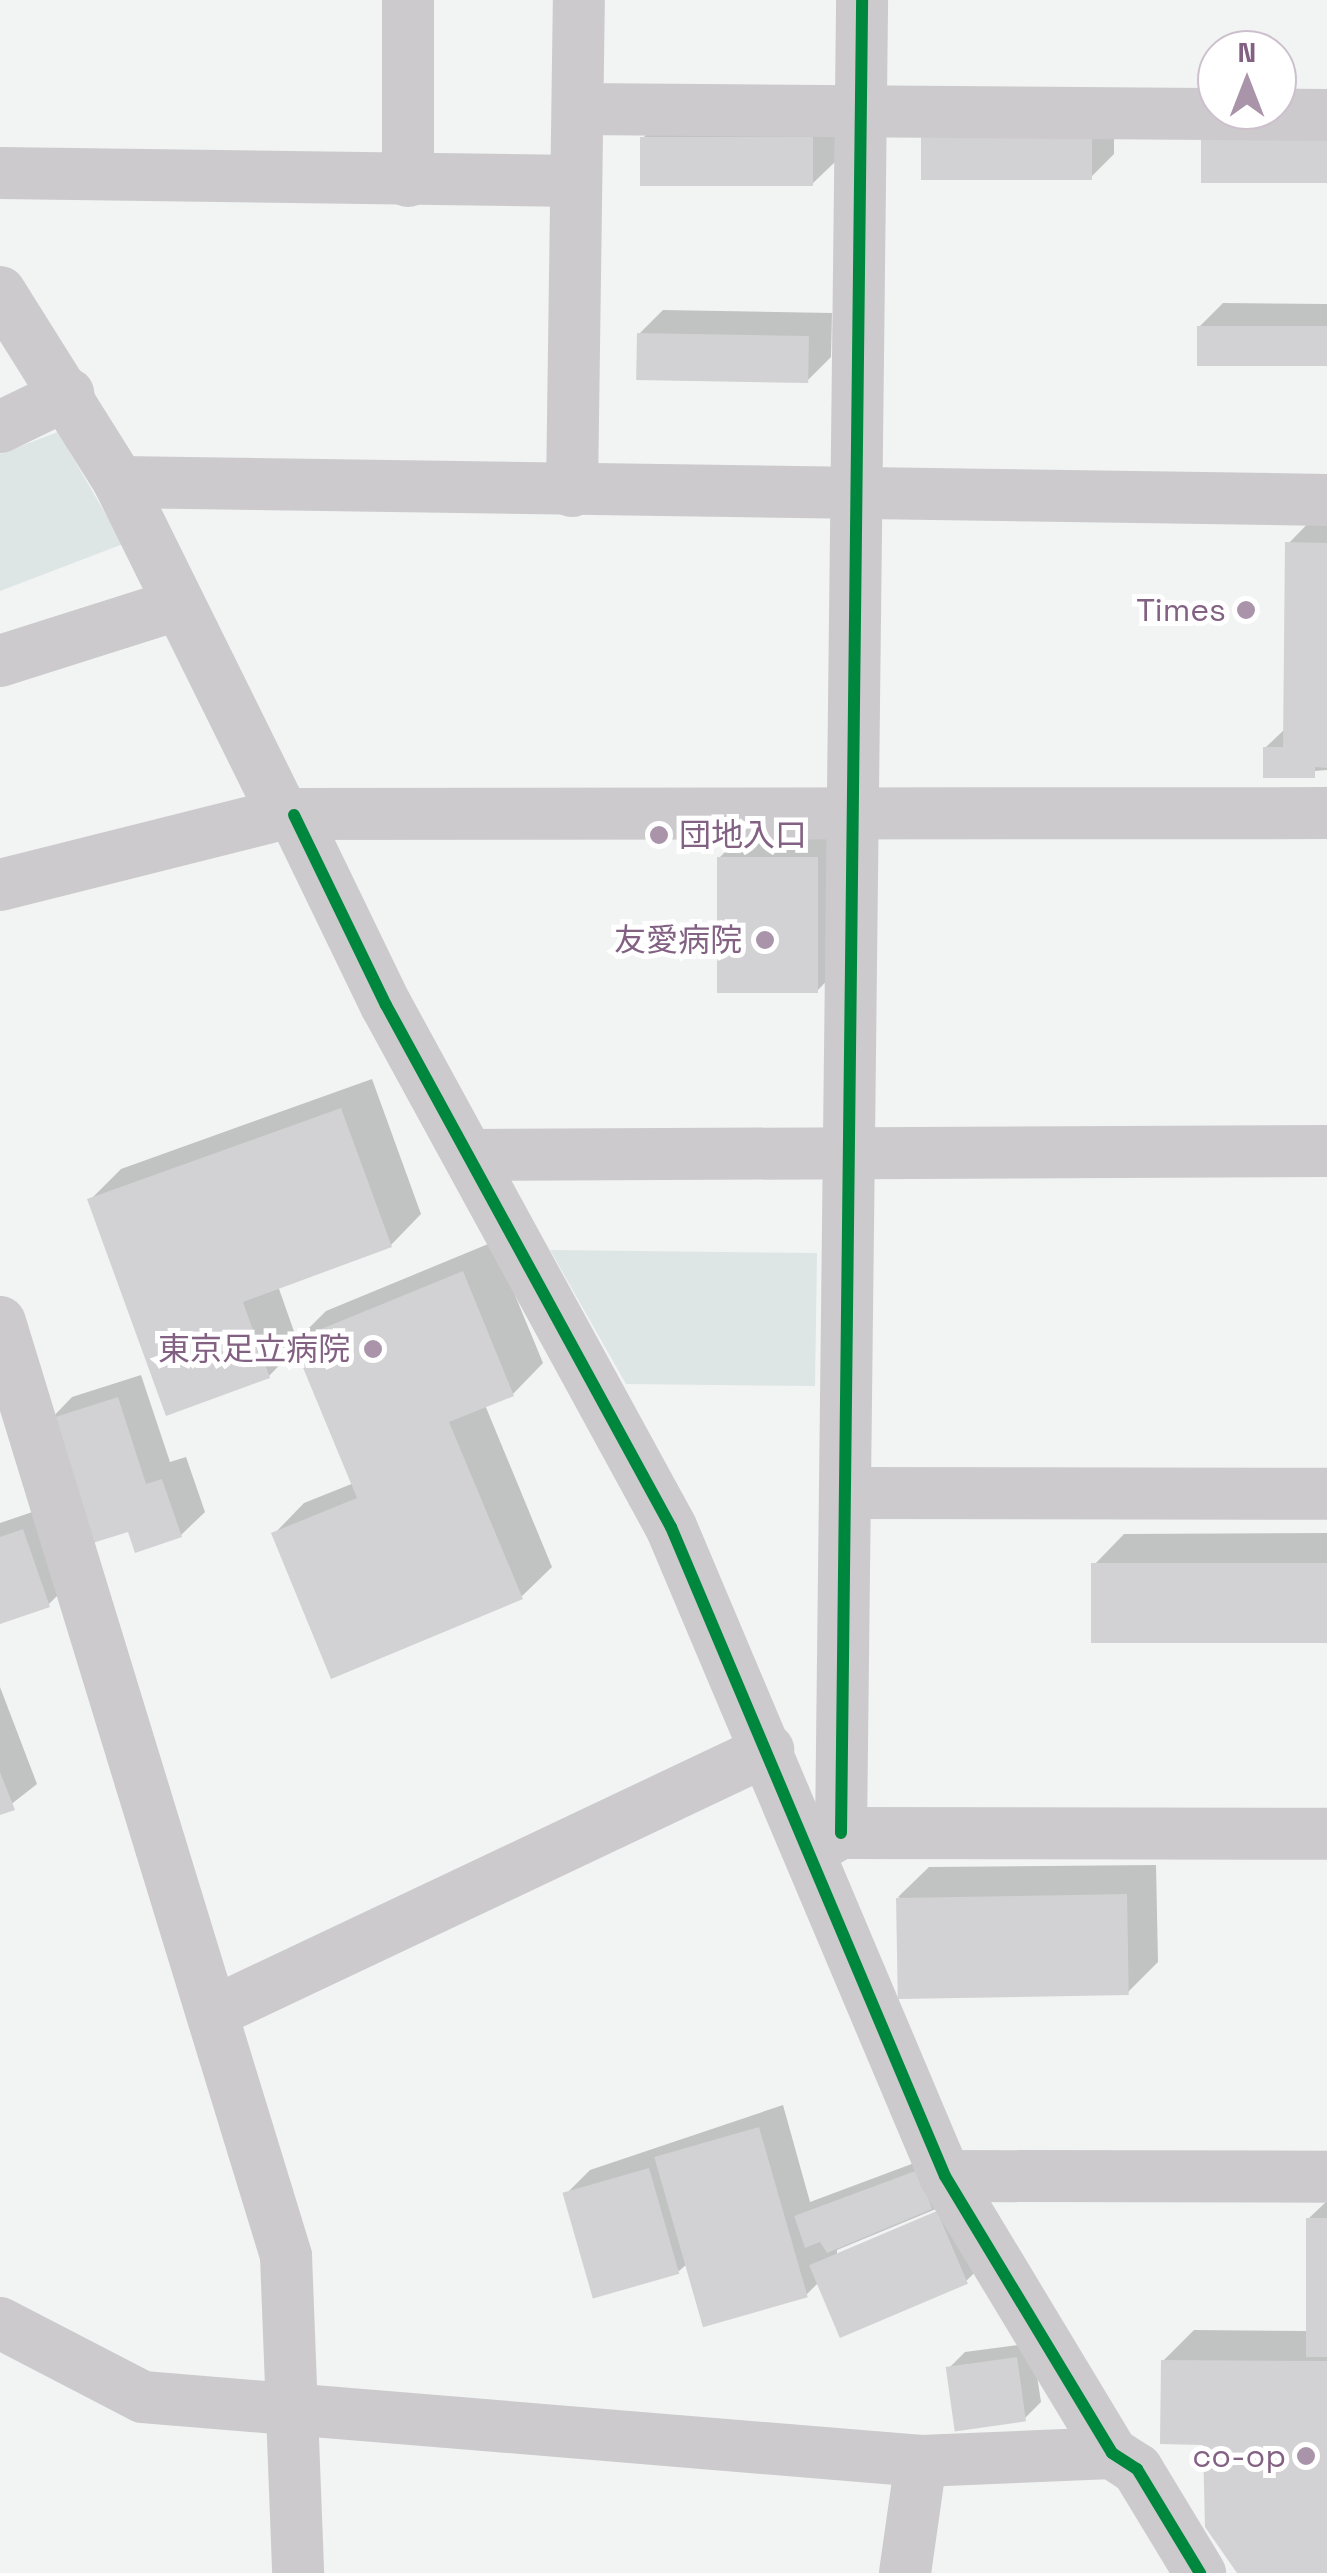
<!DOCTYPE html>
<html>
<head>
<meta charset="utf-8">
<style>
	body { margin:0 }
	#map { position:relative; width:1327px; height:2573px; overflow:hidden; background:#f1f4f2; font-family:"Space Grotesk","Noto Sans JP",sans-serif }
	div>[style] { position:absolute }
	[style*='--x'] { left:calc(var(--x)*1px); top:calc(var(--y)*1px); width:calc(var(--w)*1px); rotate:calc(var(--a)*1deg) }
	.green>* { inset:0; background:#dee5e5 }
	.shadow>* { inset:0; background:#0003 }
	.building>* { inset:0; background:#d2d1d3; transform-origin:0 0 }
	.minor>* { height:52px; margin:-26px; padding:0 26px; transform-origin:26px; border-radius:26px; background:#cccacd }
	.cycleway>* { height:12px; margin:-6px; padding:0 6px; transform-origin:6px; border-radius:6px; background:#00873e }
	.dots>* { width:28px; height:28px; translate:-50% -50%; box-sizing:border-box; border:5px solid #fff; border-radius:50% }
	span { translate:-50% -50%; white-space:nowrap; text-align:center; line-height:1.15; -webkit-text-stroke:10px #fff; paint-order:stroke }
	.poi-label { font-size:32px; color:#826183 }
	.right { translate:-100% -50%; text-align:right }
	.left { translate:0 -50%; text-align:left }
	.north { position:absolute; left:1197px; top:30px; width:100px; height:100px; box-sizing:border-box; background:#fff; border:2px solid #cdc0cd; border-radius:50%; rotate:0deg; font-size:28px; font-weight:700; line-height:40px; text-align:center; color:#826183 }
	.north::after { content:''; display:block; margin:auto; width:35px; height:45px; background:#a994aa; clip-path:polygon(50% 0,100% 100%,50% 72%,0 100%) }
</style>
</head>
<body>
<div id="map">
	<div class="green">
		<i style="clip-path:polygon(58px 432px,123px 544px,0 591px,0 454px)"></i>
		<i style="clip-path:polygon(550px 1250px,817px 1253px,815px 1386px,626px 1384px)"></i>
	</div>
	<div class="shadow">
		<i style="clip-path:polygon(948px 110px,1114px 110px,1114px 154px,1090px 178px)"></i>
		<i style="clip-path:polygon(667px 114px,836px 116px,835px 162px,811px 185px,643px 138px)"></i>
		<i style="clip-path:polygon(1223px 303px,1327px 304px,1327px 365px,1199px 327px)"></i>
		<i style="clip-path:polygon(663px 310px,832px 313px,831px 357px,807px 381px,639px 334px)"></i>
		<i style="clip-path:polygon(1318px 513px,1327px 513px,1327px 770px,1265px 775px,1265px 748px,1286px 728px,1288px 544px)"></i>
		<i style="clip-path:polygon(743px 834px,841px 835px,840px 967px,817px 991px,719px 858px)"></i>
		<i style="clip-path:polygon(372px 1079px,421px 1214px,391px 1245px,278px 1286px,297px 1340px,326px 1311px,493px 1242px,543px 1363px,513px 1394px,485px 1405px,552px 1567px,521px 1597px,274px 1534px,304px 1503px,354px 1483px,297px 1347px,269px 1376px,90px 1200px,121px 1169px)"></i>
		<i style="clip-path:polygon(141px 1375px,170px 1462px,186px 1457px,205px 1512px,181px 1535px,130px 1529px,49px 1421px,72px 1397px)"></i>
		<i style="clip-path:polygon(47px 1507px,72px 1581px,49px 1604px,0 1621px,0 1523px)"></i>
		<i style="clip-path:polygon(1327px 1533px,1327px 1640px,1094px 1565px,1124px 1534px)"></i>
		<i style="clip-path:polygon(0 1687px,37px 1784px,0 1813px)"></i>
		<i style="clip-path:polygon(1156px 1865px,1158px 1962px,1127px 1993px,898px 1897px,929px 1867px)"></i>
		<i style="clip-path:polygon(evenodd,783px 2105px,810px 2202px,933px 2156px,990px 2258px,966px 2281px,819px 2282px,806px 2295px,687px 2264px,679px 2271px,566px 2194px,590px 2170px,783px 2105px,948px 2204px,950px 2208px,837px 2256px,837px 2250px,948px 2204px)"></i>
		<i style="clip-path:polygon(1327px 2201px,1327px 2573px,1240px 2573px,1206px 2442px,1163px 2361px,1194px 2330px,1307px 2331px,1308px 2219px)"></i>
		<i style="clip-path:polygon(1032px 2343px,1041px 2402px,1025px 2418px,949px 2368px,965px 2352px)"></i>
	</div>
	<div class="building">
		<i style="left:921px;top:132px;width:171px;height:48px"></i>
		<i style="left:640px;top:137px;width:173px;height:49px"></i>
		<i style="left:1201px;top:137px;width:126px;height:46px"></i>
		<i style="left:1197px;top:326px;width:130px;height:40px"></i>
		<i style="left:637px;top:333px;width:172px;height:47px;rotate:1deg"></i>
		<i style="clip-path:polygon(1285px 542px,1327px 543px,1327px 768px,1315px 767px,1315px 778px,1263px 778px,1263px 747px,1283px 747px)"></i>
		<i style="left:717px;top:857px;width:101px;height:136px"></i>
		<i style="clip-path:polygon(341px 1108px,392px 1247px,243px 1302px,270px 1378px,166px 1416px,87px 1199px)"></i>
		<i style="clip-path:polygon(463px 1271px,514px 1396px,449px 1422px,523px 1599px,331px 1679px,271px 1533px,357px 1498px,292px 1341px)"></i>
		<i style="clip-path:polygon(118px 1397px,146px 1484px,162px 1479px,182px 1537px,135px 1553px,128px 1532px,86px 1545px,46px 1420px)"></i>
		<i style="clip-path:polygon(23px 1529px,50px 1607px,0 1624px,0 1537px)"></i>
		<i style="left:1327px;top:1563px;width:80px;height:236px;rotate:90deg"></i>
		<i style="clip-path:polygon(0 1772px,15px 1810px,0 1815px)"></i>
		<i style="left:1127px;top:1894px;width:101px;height:231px;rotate:89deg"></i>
		<i style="left:759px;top:2127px;width:177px;height:109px;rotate:74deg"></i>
		<i style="left:649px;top:2168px;width:110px;height:90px;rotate:74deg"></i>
		<i style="clip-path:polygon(918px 2170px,932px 2209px,827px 2253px,820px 2242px,805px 2248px,794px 2216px)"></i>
		<i style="left:937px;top:2211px;width:79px;height:139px;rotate:67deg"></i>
		<i style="left:1306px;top:2218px;width:21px;height:139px"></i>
		<i style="left:1017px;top:2357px;width:65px;height:72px;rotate:82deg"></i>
		<i style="clip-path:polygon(1161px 2360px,1327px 2361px,1327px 2573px,1237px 2573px,1205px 2527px,1203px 2445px,1160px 2444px)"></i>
	</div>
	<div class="minor">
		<i style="--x:408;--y:0;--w:181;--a:90"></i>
		<i style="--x:578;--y:109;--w:749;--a:0.46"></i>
		<i style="--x:0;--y:173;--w:576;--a:0.8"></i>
		<i style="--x:0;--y:292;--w:224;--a:57.9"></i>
		<i style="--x:119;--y:482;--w:370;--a:63.7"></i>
		<i style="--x:0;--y:427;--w:76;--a:-25.9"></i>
		<i style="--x:119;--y:482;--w:1208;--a:0.85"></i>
		<i style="--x:572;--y:491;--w:491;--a:-89.2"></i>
		<i style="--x:0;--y:661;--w:186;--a:-17.6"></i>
		<i style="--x:294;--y:815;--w:211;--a:64.2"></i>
		<i style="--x:386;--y:1005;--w:595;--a:61.37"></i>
		<i style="--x:671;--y:1527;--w:704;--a:67.11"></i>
		<i style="--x:945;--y:2176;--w:323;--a:58.9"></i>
		<i style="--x:1112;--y:2453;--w:30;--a:33"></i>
		<i style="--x:1137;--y:2469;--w:122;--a:58.8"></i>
		<i style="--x:0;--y:885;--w:292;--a:-14.1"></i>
		<i style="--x:283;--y:814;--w:1044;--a:-0.05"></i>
		<i style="--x:471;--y:1155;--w:856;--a:-0.27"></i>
		<i style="--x:0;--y:1322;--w:977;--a:72.97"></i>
		<i style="--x:286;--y:2256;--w:317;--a:87.8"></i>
		<i style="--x:846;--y:1493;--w:481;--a:0.1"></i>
		<i style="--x:841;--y:1833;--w:1833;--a:-89.34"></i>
		<i style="--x:813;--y:1849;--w:32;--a:-30"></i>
		<i style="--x:841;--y:1833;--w:486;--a:0.1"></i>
		<i style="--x:216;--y:2011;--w:611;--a:-25.31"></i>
		<i style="--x:945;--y:2176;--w:382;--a:0.1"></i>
		<i style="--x:0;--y:2323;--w:161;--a:27.4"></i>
		<i style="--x:143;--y:2397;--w:781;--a:4.7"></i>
		<i style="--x:921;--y:2461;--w:191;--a:-2.4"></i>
		<i style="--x:905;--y:2573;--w:113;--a:-81.9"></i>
	</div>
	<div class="cycleway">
		<i style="--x:294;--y:815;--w:211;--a:64.2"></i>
		<i style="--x:386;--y:1005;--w:595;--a:61.37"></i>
		<i style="--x:671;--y:1527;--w:704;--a:67.11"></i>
		<i style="--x:945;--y:2176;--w:323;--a:58.9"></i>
		<i style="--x:1112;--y:2453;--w:30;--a:33"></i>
		<i style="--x:1137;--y:2469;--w:122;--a:58.8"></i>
		<i style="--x:841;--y:1833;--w:1833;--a:-89.34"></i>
	</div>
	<div class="dots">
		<i style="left:1246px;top:610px;background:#a994aa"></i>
		<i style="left:659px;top:835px;background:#a994aa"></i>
		<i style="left:765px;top:940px;background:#a994aa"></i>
		<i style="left:373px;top:1349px;background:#a994aa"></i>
		<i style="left:1306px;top:2456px;background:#a994aa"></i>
	</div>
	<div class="poi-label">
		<span class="right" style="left:1226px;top:610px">Times</span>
		<span class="left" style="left:679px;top:835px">団地入口</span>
		<span class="right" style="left:742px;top:940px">友愛病院</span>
		<span class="right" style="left:350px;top:1349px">東京足立病院</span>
		<span class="right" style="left:1286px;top:2456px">co-op</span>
	</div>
	<div class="north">N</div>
</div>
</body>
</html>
